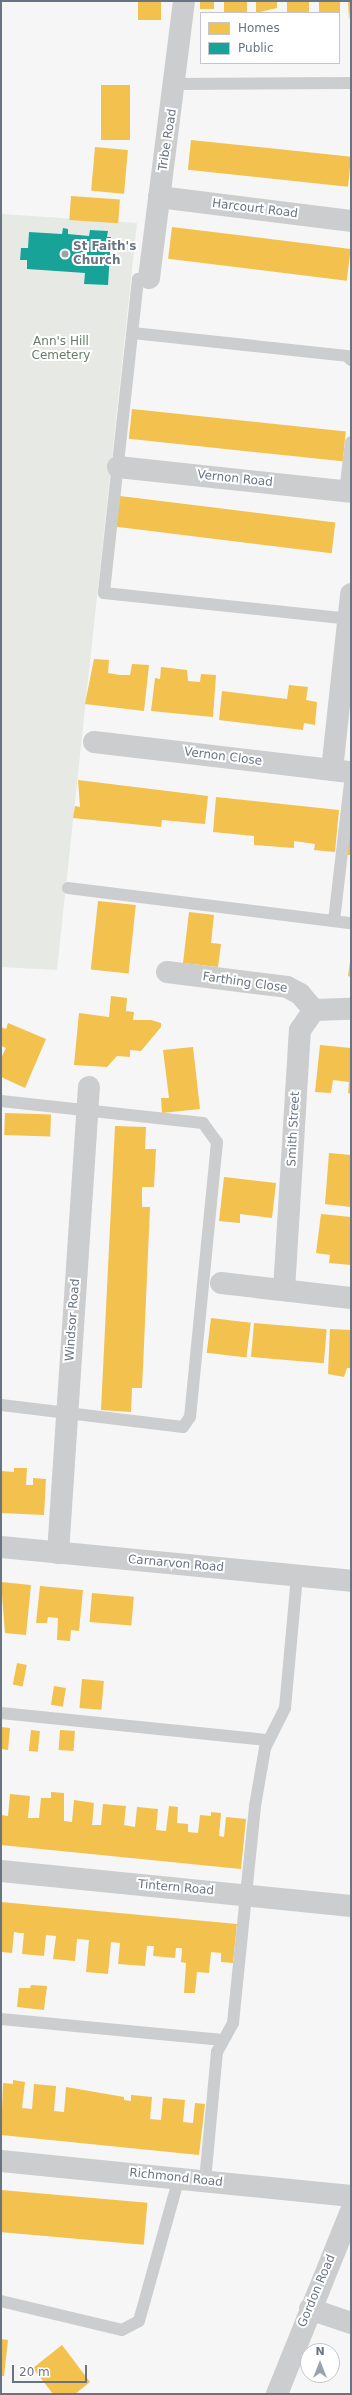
<!DOCTYPE html>
<html>
<head>
<meta charset="utf-8">
<style>
	body { margin:0 }
	#map { position:relative; width:352px; height:2395px; overflow:hidden; background:#f6f6f6; font-family:"DejaVu Sans",sans-serif }
	div>[style] { position:absolute }
	[style*='--x'] { left:calc(var(--x)*1px); top:calc(var(--y)*1px); width:calc(var(--w)*1px); rotate:calc(var(--a)*1deg) }
	.green>* { inset:0; background:#e6e9e4 }
	.homes>* { inset:0; background:#f2c14e; transform-origin:0 0 }
	.public>* { inset:0; background:#17a398 }
	.service>* { height:12px; margin:-6px; padding:0 6px; transform-origin:6px; border-radius:6px; background:#cccdcf }
	.minor>* { height:22px; margin:-11px; padding:0 11px; transform-origin:11px; border-radius:11px; background:#cccdcf }
	.dots>* { width:11px; height:11px; translate:-50% -50%; box-sizing:border-box; border:2px solid #fff; border-radius:50% }
	span { translate:-50% -50%; white-space:nowrap; text-align:center; line-height:1.15; -webkit-text-stroke:4px #fff; paint-order:stroke }
	.street-label { font-size:12px; color:#697483 }
	.poi-label { font-size:12px; color:#697483; font-weight:700 }
	.left { translate:0 -50%; text-align:left }
	.park-label { font-size:12px; color:#687b67 }
	.frame { position:absolute; inset:0; border:2px solid #697483; pointer-events:none }
	.legend { position:absolute; left:200px; top:12px; width:140px; height:52px; box-sizing:border-box; background:#fff; border:1px solid #c3c7cd; margin:0; padding:5px 7px; list-style:none; font-size:12px; color:#697483 }
	.legend li { display:flex; align-items:center; gap:8px; height:20px }
	.legend b { width:20px; border:1px solid #c3c7cd }
	.north { position:absolute; left:300px; top:2343px; width:40px; height:40px; box-sizing:border-box; background:#fff; border:1px solid #c3c7cd; border-radius:50%; rotate:0deg; font-size:11px; font-weight:700; line-height:16px; text-align:center; color:#697483 }
	.north::after { content:''; display:block; margin:auto; width:14px; height:18px; background:#9aa2ab; clip-path:polygon(50% 0,100% 100%,50% 72%,0 100%) }
	.scale { position:absolute; left:12px; top:2365px; width:75px; height:18px; box-sizing:border-box; border:2px solid #697483; border-top:0; padding-left:5px; font-size:12px; line-height:14px; white-space:nowrap; color:#697483; -webkit-text-stroke:3px #fff; paint-order:stroke }
</style>
</head>
<body>
<div id="map">
	<div class="green">
		<i style="clip-path:polygon(evenodd,1px 214px,137px 223px,57px 970px,1px 967px,1px 214px,63px 228px,68px 229px,68px 234px,89px 236px,90px 230px,108px 231px,107px 237px,111px 237px,107px 285px,84px 284px,85px 273px,27px 269px,27px 260px,20px 259px,21px 248px,28px 248px,30px 232px,62px 234px,63px 228px)"></i>
	</div>
	<div class="homes">
		<i style="left:138px;top:1px;width:23px;height:19px"></i>
		<i style="left:200px;top:1px;width:14px;height:8px"></i>
		<i style="left:224px;top:1px;width:23px;height:12px"></i>
		<i style="clip-path:polygon(256px 1px,277px 1px,277px 8px,256px 13px)"></i>
		<i style="left:287px;top:1px;width:22px;height:12px"></i>
		<i style="left:319px;top:1px;width:21px;height:12px"></i>
		<i style="clip-path:polygon(348px 1px,351px 1px,349px 20px)"></i>
		<i style="left:101px;top:85px;width:29px;height:55px"></i>
		<i style="left:191px;top:140px;width:161px;height:30px;rotate:6deg"></i>
		<i style="left:95px;top:147px;width:33px;height:44px;rotate:5deg"></i>
		<i style="left:71px;top:196px;width:49px;height:24px;rotate:4deg"></i>
		<i style="left:172px;top:227px;width:180px;height:32px;rotate:7deg"></i>
		<i style="left:132px;top:409px;width:215px;height:30px;rotate:6deg"></i>
		<i style="left:120px;top:496px;width:217px;height:31px;rotate:7deg"></i>
		<i style="clip-path:polygon(94px 659px,109px 660px,108px 673px,120px 675px,130px 675px,132px 664px,149px 665px,144px 711px,85px 704px)"></i>
		<i style="clip-path:polygon(161px 667px,187px 670px,188px 681px,200px 682px,201px 674px,216px 675px,213px 717px,151px 711px,155px 678px,160px 679px)"></i>
		<i style="clip-path:polygon(289px 685px,308px 687px,306px 700px,317px 702px,315px 725px,304px 723px,303px 730px,219px 720px,222px 691px,287px 699px)"></i>
		<i style="clip-path:polygon(78px 780px,208px 796px,205px 824px,162px 820px,161px 827px,73px 818px,75px 806px,80px 807px)"></i>
		<i style="clip-path:polygon(216px 797px,339px 810px,335px 852px,314px 850px,315px 844px,294px 841px,294px 848px,254px 845px,254px 836px,213px 832px)"></i>
		<i style="clip-path:polygon(351px 819px,351px 855px,346px 855px)"></i>
		<i style="left:98px;top:901px;width:38px;height:69px;rotate:6deg"></i>
		<i style="clip-path:polygon(189px 912px,214px 915px,211px 943px,221px 944px,218px 967px,183px 963px)"></i>
		<i style="clip-path:polygon(350px 962px,351px 962px,351px 977px,348px 976px)"></i>
		<i style="clip-path:polygon(111px 996px,127px 998px,126px 1011px,134px 1012px,133px 1020px,151px 1020px,161px 1023px,161px 1027px,141px 1051px,130px 1050px,130px 1057px,117px 1056px,107px 1067px,74px 1065px,79px 1013px,109px 1017px)"></i>
		<i style="clip-path:polygon(8px 1023px,46px 1039px,25px 1088px,1px 1077px,1px 1058px,6px 1048px,1px 1046px,1px 1027px,6px 1029px)"></i>
		<i style="clip-path:polygon(320px 1045px,351px 1048px,351px 1094px,348px 1093px,349px 1082px,333px 1080px,331px 1093px,315px 1092px)"></i>
		<i style="clip-path:polygon(193px 1047px,200px 1109px,162px 1113px,161px 1098px,169px 1098px,163px 1050px)"></i>
		<i style="left:5px;top:1113px;width:46px;height:22px;rotate:2deg"></i>
		<i style="clip-path:polygon(115px 1126px,146px 1127px,145px 1149px,156px 1149px,154px 1187px,142px 1187px,142px 1207px,150px 1207px,143px 1368px,142px 1388px,132px 1388px,131px 1412px,101px 1410px)"></i>
		<i style="clip-path:polygon(329px 1153px,351px 1155px,351px 1207px,325px 1204px)"></i>
		<i style="clip-path:polygon(224px 1177px,276px 1183px,272px 1218px,240px 1214px,240px 1223px,219px 1221px)"></i>
		<i style="clip-path:polygon(321px 1214px,351px 1217px,351px 1265px,329px 1263px,330px 1255px,316px 1253px)"></i>
		<i style="left:211px;top:1318px;width:40px;height:35px;rotate:7deg"></i>
		<i style="left:254px;top:1323px;width:73px;height:34px;rotate:5deg"></i>
		<i style="clip-path:polygon(330px 1329px,351px 1330px,351px 1368px,347px 1368px,344px 1377px,328px 1374px)"></i>
		<i style="clip-path:polygon(14px 1468px,27px 1468px,26px 1485px,33px 1485px,33px 1478px,46px 1479px,44px 1515px,1px 1513px,1px 1471px,14px 1472px)"></i>
		<i style="clip-path:polygon(1px 1582px,31px 1585px,26px 1635px,5px 1633px)"></i>
		<i style="clip-path:polygon(40px 1586px,83px 1590px,79px 1631px,71px 1630px,70px 1641px,57px 1640px,58px 1618px,48px 1617px,47px 1623px,36px 1623px)"></i>
		<i style="left:92px;top:1593px;width:42px;height:29px;rotate:5deg"></i>
		<i style="left:17px;top:1663px;width:10px;height:22px;rotate:11deg"></i>
		<i style="left:82px;top:1679px;width:22px;height:29px;rotate:5deg"></i>
		<i style="left:54px;top:1686px;width:12px;height:19px;rotate:9deg"></i>
		<i style="clip-path:polygon(1px 1727px,10px 1728px,8px 1750px,1px 1749px)"></i>
		<i style="left:31px;top:1730px;width:9px;height:21px;rotate:6deg"></i>
		<i style="left:60px;top:1730px;width:15px;height:20px;rotate:4deg"></i>
		<i style="clip-path:polygon(51px 1792px,64px 1793px,64px 1821px,72px 1822px,74px 1800px,94px 1803px,92px 1825px,101px 1825px,103px 1804px,126px 1806px,124px 1825px,135px 1827px,137px 1807px,158px 1809px,156px 1830px,166px 1831px,169px 1806px,178px 1807px,177px 1823px,188px 1824px,188px 1832px,198px 1833px,200px 1815px,211px 1816px,211px 1812px,221px 1813px,219px 1836px,224px 1837px,226px 1817px,246px 1819px,241px 1869px,1px 1845px,1px 1815px,8px 1816px,10px 1794px,30px 1796px,28px 1818px,39px 1818px,41px 1798px,51px 1798px)"></i>
		<i style="clip-path:polygon(1px 1902px,237px 1924px,233px 1963px,221px 1962px,221px 1953px,211px 1952px,209px 1973px,197px 1972px,195px 1993px,184px 1993px,186px 1963px,181px 1962px,182px 1948px,176px 1948px,175px 1958px,153px 1956px,154px 1946px,147px 1946px,145px 1966px,118px 1964px,120px 1943px,111px 1942px,108px 1974px,86px 1972px,89px 1940px,77px 1939px,75px 1961px,53px 1959px,56px 1936px,46px 1935px,44px 1956px,22px 1954px,24px 1933px,19px 1933px,14px 1932px,12px 1953px,1px 1952px)"></i>
		<i style="clip-path:polygon(31px 1985px,47px 1986px,44px 2010px,17px 2007px,19px 1988px,30px 1988px)"></i>
		<i style="clip-path:polygon(13px 2080px,25px 2082px,22px 2108px,32px 2109px,34px 2084px,56px 2086px,54px 2111px,64px 2112px,66px 2087px,124px 2097px,124px 2100px,131px 2101px,131px 2095px,152px 2097px,150px 2119px,161px 2120px,163px 2098px,185px 2100px,183px 2122px,193px 2123px,195px 2103px,205px 2104px,199px 2155px,1px 2135px,3px 2083px,13px 2084px)"></i>
		<i style="left:1px;top:2190px;width:147px;height:42px;rotate:5deg"></i>
		<i style="clip-path:polygon(1px 2339px,8px 2340px,4px 2376px,1px 2376px)"></i>
		<i style="clip-path:polygon(62px 2345px,90px 2382px,75px 2394px,53px 2394px,33px 2368px)"></i>
	</div>
	<div class="public">
		<i style="clip-path:polygon(63px 228px,68px 229px,68px 234px,89px 236px,90px 230px,108px 231px,107px 237px,111px 237px,108px 285px,84px 284px,85px 273px,27px 269px,27px 260px,20px 260px,21px 248px,28px 248px,29px 232px,62px 234px)"></i>
	</div>
	<div class="service">
		<i style="--x:176;--y:84;--w:175;--a:-0.3"></i>
		<i style="--x:149;--y:278;--w:11;--a:175"></i>
		<i style="--x:138;--y:279;--w:316;--a:96.2"></i>
		<i style="--x:104;--y:593;--w:248;--a:6"></i>
		<i style="--x:133;--y:333;--w:215;--a:6.1"></i>
		<i style="--x:347;--y:356;--w:6;--a:45"></i>
		<i style="--x:345;--y:492;--w:50;--a:-83.2"></i>
		<i style="--x:68;--y:888;--w:285;--a:7.1"></i>
		<i style="--x:334;--y:921;--w:148;--a:-83.4"></i>
		<i style="--x:1;--y:1101;--w:203;--a:6.2"></i>
		<i style="--x:203;--y:1123;--w:24;--a:54"></i>
		<i style="--x:217;--y:1142;--w:276;--a:95.6"></i>
		<i style="--x:190;--y:1417;--w:12;--a:125"></i>
		<i style="--x:183;--y:1427;--w:183;--a:-173.1"></i>
		<i style="--x:1;--y:1713;--w:269;--a:5.8"></i>
		<i style="--x:1;--y:2019;--w:223;--a:5.4"></i>
		<i style="--x:205;--y:2181;--w:130;--a:-84.7"></i>
		<i style="--x:217;--y:2052;--w:33;--a:-61"></i>
		<i style="--x:233;--y:2023;--w:218;--a:-84.2"></i>
		<i style="--x:255;--y:1806;--w:59;--a:-80.2"></i>
		<i style="--x:265;--y:1748;--w:45;--a:-63.4"></i>
		<i style="--x:285;--y:1708;--w:133;--a:-84.8"></i>
		<i style="--x:1;--y:2301;--w:124;--a:13.5"></i>
		<i style="--x:122;--y:2330;--w:19;--a:-28"></i>
		<i style="--x:139;--y:2321;--w:148;--a:-74.4"></i>
	</div>
	<div class="minor">
		<i style="--x:159;--y:197;--w:193;--a:7.1"></i>
		<i style="--x:149;--y:278;--w:279;--a:-82.8"></i>
		<i style="--x:118;--y:467;--w:234;--a:6.1"></i>
		<i style="--x:94;--y:742;--w:259;--a:6.7"></i>
		<i style="--x:332;--y:770;--w:177;--a:-83.8"></i>
		<i style="--x:167;--y:972;--w:121;--a:7.1"></i>
		<i style="--x:287;--y:987;--w:15;--a:28"></i>
		<i style="--x:300;--y:994;--w:21;--a:49"></i>
		<i style="--x:221;--y:1283;--w:131;--a:6.6"></i>
		<i style="--x:284;--y:1290;--w:260;--a:-86.5"></i>
		<i style="--x:300;--y:1030;--w:24;--a:-55"></i>
		<i style="--x:314;--y:1010;--w:37;--a:-2"></i>
		<i style="--x:1;--y:1547;--w:352;--a:5.5"></i>
		<i style="--x:58;--y:1553;--w:467;--a:-86.2"></i>
		<i style="--x:1;--y:1871;--w:352;--a:5.7"></i>
		<i style="--x:1;--y:2161;--w:352;--a:5.7"></i>
		<i style="--x:310;--y:2309;--w:43;--a:18.9"></i>
		<i style="--x:277;--y:2394;--w:197;--a:-68"></i>
	</div>
	<div class="dots">
		<i style="left:65px;top:254px;background:#9aa2ab"></i>
	</div>
	<div class="street-label">
		<span style="left:168px;top:140px;rotate:-81deg">Tribe Road</span>
		<span style="left:255px;top:209px;rotate:7deg">Harcourt Road</span>
		<span style="left:235px;top:479px;rotate:6deg">Vernon Road</span>
		<span style="left:223px;top:757px;rotate:7deg">Vernon Close</span>
		<span style="left:245px;top:983px;rotate:8deg">Farthing Close</span>
		<span style="left:294px;top:1129px;rotate:-87deg">Smith Street</span>
		<span style="left:73px;top:1320px;rotate:-86deg">Windsor Road</span>
		<span style="left:176px;top:1564px;rotate:5deg">Carnarvon Road</span>
		<span style="left:176px;top:1888px;rotate:5deg">Tintern Road</span>
		<span style="left:176px;top:2178px;rotate:6deg">Richmond Road</span>
		<span style="left:317px;top:2291px;rotate:-67deg">Gordon Road</span>
	</div>
	<div class="poi-label">
		<span class="left" style="left:73px;top:254px">St Faith's<br>Church</span>
	</div>
	<div class="park-label">
		<span style="left:61px;top:349px">Ann's Hill<br>Cemetery</span>
	</div>
	<div class="frame"></div>
	<ul class="legend">
	<li><b style="height:11px;background:#f2c14e"></b>Homes</li>
	<li><b style="height:11px;background:#17a398"></b>Public</li>
	</ul>
	<div class="north">N</div>
	<div class="scale">20 m</div>
</div>
</body>
</html>
